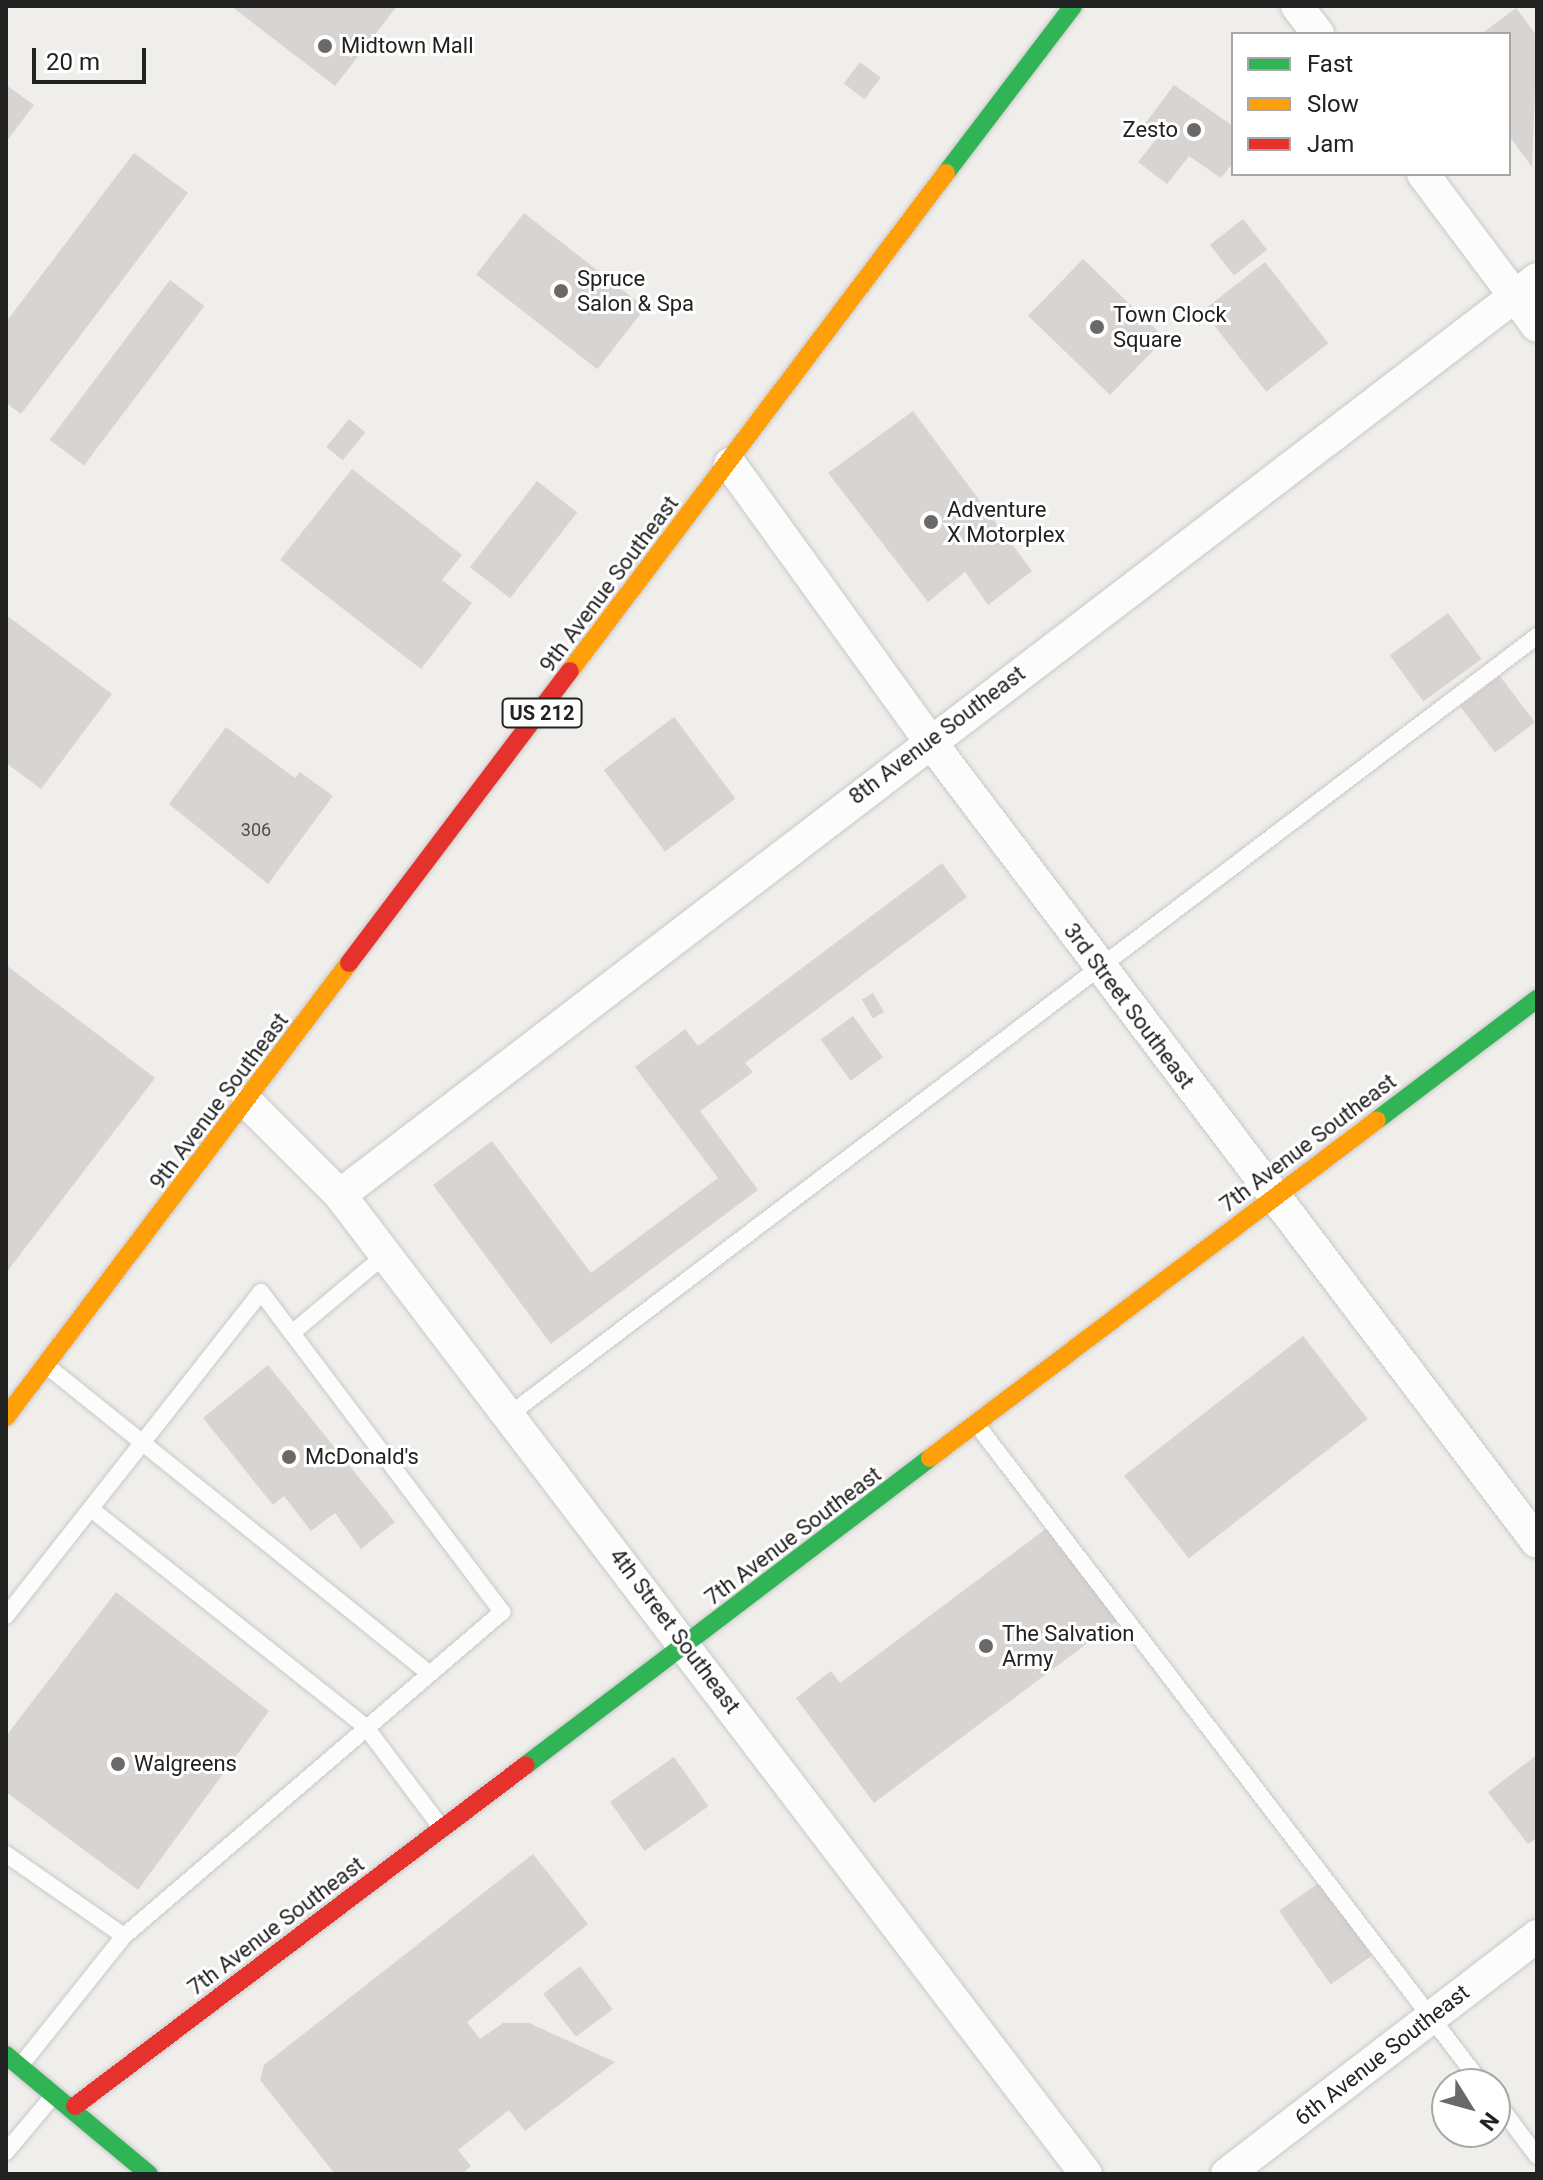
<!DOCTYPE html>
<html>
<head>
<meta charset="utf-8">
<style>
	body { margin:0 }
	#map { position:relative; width:1543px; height:2180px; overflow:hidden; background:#f0eeeb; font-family:Roboto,sans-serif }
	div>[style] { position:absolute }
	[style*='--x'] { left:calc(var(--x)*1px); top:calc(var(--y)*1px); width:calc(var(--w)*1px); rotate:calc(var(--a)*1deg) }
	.building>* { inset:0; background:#d7d4d2; transform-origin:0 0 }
	.roads { filter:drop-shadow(0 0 2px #c9c8c7) drop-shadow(0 0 2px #c9c8c7) }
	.lane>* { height:16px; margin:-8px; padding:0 8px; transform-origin:8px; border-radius:8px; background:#fdfcfc }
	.street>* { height:32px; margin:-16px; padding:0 16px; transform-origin:16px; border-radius:16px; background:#fdfcfc }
	.fast>* { height:18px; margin:-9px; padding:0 9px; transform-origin:9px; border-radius:9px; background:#30b455 }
	.slow>* { height:18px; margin:-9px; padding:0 9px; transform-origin:9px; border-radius:9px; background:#ff9f0a }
	.jam>* { height:18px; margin:-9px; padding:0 9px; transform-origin:9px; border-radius:9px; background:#e5322d }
	.dots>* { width:22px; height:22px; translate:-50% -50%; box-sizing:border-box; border:4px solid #fff; border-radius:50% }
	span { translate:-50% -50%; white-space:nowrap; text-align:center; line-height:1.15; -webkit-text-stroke:6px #fff; paint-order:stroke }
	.number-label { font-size:18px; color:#4f4e4e }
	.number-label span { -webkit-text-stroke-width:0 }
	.shield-label span { padding:2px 6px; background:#fff; border:2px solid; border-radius:6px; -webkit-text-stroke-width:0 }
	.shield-label { font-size:20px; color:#222; font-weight:700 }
	.poi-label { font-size:22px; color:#222 }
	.left { translate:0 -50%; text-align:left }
	.right { translate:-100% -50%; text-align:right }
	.street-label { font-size:22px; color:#222 }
	.frame { position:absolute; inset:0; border:8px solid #222; pointer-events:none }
	.legend { position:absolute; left:1231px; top:32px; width:280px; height:144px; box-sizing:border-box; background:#fff; border:2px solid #a7a7a7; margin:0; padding:10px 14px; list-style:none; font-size:24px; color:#222 }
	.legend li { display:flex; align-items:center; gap:16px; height:40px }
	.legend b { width:40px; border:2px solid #a7a7a7 }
	.north { position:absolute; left:1431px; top:2068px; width:80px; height:80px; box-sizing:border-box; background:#fff; border:2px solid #a7a7a7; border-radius:50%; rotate:127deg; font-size:22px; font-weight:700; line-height:32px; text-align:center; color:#222 }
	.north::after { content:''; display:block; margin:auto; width:28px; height:36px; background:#6a6968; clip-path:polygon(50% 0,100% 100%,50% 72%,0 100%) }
	.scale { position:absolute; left:32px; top:48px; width:114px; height:36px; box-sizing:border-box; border:4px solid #222; border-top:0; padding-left:10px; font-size:24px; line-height:28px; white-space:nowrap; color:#222; -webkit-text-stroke:6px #fff; paint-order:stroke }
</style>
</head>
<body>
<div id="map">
	<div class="building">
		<i style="clip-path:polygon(231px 6px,397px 6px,335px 86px)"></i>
		<i style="clip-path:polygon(1516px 8px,1537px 36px,1532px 167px,1509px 136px,1509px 34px,1481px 34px)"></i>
		<i style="left:860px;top:62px;width:26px;height:27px;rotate:37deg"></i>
		<i style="clip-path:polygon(6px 85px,34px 105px,6px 142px)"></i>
		<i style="clip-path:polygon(1174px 85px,1233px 126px,1233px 163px,1221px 178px,1189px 156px,1167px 184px,1138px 162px,1160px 134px,1145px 124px)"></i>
		<i style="clip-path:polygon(134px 153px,188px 193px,21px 414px,6px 403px,6px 322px)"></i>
		<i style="left:524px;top:213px;width:154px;height:78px;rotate:38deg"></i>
		<i style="left:1243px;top:219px;width:39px;height:42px;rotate:52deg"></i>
		<i style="left:1083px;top:259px;width:114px;height:79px;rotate:44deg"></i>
		<i style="left:1265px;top:262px;width:103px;height:79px;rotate:52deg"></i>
		<i style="left:170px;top:280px;width:43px;height:200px;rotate:37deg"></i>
		<i style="clip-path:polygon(913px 411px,1032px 571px,988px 605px,965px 572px,928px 602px,828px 473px)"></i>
		<i style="left:349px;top:419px;width:21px;height:36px;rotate:39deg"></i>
		<i style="clip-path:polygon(352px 469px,462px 555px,442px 580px,472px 603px,421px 669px,280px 560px)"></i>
		<i style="left:537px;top:481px;width:51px;height:109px;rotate:38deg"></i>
		<i style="left:1448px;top:613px;width:57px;height:72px;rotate:54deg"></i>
		<i style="clip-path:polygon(6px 615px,112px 694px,41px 789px,6px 763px)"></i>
		<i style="left:1500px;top:676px;width:58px;height:50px;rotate:53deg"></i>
		<i style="left:674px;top:717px;width:102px;height:88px;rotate:53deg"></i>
		<i style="clip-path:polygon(226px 727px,295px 778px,300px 772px,333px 796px,268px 884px,169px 804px)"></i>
		<i style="clip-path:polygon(942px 863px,967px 897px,745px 1063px,753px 1072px,700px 1111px,758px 1190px,551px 1344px,433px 1185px,492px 1141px,591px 1273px,718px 1178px,635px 1067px,685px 1029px,698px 1046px)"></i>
		<i style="clip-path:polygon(6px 965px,155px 1078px,6px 1273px)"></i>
		<i style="left:873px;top:993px;width:22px;height:13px;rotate:60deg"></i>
		<i style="left:853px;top:1016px;width:51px;height:40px;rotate:54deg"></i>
		<i style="left:1303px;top:1336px;width:105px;height:227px;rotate:52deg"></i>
		<i style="clip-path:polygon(268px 1365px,395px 1522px,361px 1549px,335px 1513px,311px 1531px,284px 1496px,273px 1505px,203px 1418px)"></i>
		<i style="clip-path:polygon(1047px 1528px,1117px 1621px,874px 1803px,796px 1698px,831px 1671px,840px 1683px)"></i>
		<i style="clip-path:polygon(116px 1592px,269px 1711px,138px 1890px,6px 1792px,6px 1736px)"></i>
		<i style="clip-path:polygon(1537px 1755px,1537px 1838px,1528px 1844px,1488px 1792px)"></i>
		<i style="left:674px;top:1757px;width:60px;height:78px;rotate:55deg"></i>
		<i style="clip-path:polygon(533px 1854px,588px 1924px,467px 2022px,480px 2039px,503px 2023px,529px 2023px,615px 2062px,525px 2131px,509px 2110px,458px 2150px,471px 2166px,462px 2174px,335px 2174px,260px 2080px,264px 2065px)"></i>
		<i style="left:1320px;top:1882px;width:90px;height:50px;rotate:55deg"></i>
		<i style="left:580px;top:1966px;width:54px;height:46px;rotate:53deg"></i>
	</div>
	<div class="roads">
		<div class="lane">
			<i style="--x:292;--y:1333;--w:123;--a:-40"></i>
			<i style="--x:47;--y:1366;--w:489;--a:38.8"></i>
			<i style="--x:509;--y:1415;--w:1290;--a:-37.15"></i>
			<i style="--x:977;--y:1425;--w:830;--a:52.54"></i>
			<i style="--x:91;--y:1509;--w:350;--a:38.4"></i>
			<i style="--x:365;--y:1726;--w:125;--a:53.1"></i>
			<i style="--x:6;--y:1616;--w:412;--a:-51.8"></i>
			<i style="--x:261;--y:1292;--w:401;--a:53"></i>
			<i style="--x:502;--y:1612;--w:498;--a:139.4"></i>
			<i style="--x:124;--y:1936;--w:144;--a:-145.2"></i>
			<i style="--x:21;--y:2065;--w:165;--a:-51.4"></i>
			<i style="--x:1495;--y:2100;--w:70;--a:53.1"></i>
			<i style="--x:6;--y:2152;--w:73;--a:-50"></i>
		</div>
		<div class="street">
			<i style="--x:1297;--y:6;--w:35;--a:53"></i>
			<i style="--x:1423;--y:174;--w:190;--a:53.1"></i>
			<i style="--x:730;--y:464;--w:340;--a:54.2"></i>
			<i style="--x:929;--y:740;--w:1006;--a:52.83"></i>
			<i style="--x:248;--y:1103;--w:130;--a:45"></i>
			<i style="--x:340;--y:1195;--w:1231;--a:52.69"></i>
			<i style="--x:340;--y:1195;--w:1507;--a:-37.42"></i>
			<i style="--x:1227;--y:2174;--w:391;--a:-37.5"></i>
		</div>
		<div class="fast">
			<i style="--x:946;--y:173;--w:210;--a:-52.7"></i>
			<i style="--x:1377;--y:1120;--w:201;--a:-37.1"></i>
			<i style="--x:526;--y:1765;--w:507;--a:-37.23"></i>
			<i style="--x:6;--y:2055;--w:186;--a:39.8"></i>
		</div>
		<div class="slow">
			<i style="--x:570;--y:671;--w:624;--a:-52.95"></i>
			<i style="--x:6;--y:1417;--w:569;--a:-52.93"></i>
			<i style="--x:930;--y:1458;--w:560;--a:-37.09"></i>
		</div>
		<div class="jam">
			<i style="--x:349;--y:963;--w:366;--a:-52.9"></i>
			<i style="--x:75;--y:2106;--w:565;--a:-37.09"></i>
		</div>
	</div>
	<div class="dots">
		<i style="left:325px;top:46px;background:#6a6968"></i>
		<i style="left:1194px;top:130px;background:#6a6968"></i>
		<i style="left:561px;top:291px;background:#6a6968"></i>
		<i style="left:1097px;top:327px;background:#6a6968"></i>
		<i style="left:931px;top:522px;background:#6a6968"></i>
		<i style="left:289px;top:1457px;background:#6a6968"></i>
		<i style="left:986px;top:1646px;background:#6a6968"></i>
		<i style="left:118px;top:1764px;background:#6a6968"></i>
	</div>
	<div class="number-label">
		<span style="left:256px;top:830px">306</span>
	</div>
	<div class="shield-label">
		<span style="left:542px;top:713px">US 212</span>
	</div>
	<div class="poi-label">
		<span class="left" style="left:341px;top:46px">Midtown Mall</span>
		<span class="right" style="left:1178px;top:130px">Zesto</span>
		<span class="left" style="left:577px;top:291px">Spruce<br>Salon &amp; Spa</span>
		<span class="left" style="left:1113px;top:327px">Town Clock<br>Square</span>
		<span class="left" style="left:947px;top:522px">Adventure<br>X Motorplex</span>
		<span class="left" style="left:305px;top:1457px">McDonald's</span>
		<span class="left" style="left:1002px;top:1646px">The Salvation<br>Army</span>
		<span class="left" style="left:134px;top:1764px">Walgreens</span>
	</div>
	<div class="street-label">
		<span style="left:609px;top:584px;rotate:-53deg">9th Avenue Southeast</span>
		<span style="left:937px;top:735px;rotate:-37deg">8th Avenue Southeast</span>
		<span style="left:1129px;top:1006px;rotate:53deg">3rd Street Southeast</span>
		<span style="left:219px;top:1101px;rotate:-53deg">9th Avenue Southeast</span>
		<span style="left:1308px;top:1143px;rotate:-37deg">7th Avenue Southeast</span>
		<span style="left:793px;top:1536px;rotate:-37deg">7th Avenue Southeast</span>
		<span style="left:675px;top:1631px;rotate:53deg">4th Street Southeast</span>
		<span style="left:276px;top:1926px;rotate:-37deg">7th Avenue Southeast</span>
		<span style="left:1382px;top:2055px;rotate:-38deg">6th Avenue Southeast</span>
	</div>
	<div class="frame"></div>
	<ul class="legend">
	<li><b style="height:10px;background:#30b455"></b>Fast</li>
	<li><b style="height:10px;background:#ff9f0a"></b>Slow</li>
	<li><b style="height:10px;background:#e5322d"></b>Jam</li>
	</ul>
	<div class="north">N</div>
	<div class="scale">20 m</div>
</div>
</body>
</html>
